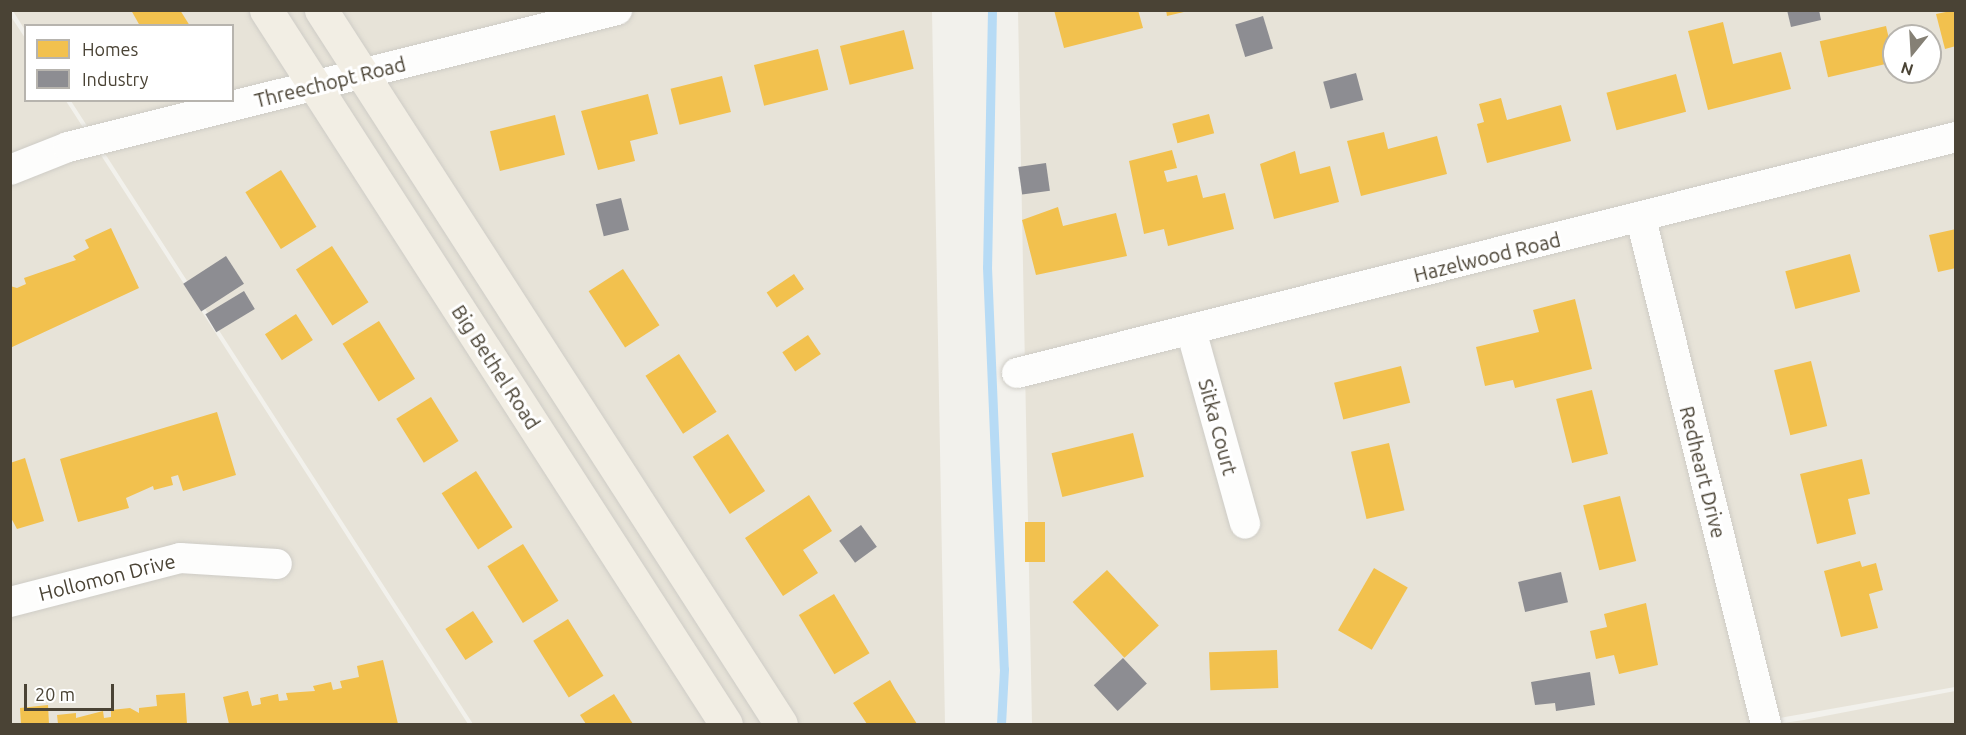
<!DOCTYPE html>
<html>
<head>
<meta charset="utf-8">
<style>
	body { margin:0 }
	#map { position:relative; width:1966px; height:735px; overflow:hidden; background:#f2f1ec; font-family:Ubuntu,sans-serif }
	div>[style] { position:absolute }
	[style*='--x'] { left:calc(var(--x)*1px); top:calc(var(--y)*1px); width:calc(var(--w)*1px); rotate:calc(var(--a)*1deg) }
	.residential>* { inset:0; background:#e7e3d8 }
	.homes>* { inset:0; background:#f2c14e; transform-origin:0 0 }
	.industry>* { inset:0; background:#8d8d92; transform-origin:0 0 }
	.stream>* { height:9px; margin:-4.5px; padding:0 4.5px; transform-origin:4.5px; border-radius:4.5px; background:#b7dbf5 }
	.roads { filter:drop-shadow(0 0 2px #ceccc6) drop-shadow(0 0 2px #ceccc6) }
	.minor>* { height:30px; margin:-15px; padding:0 15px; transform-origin:15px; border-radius:15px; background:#fdfdfc }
	.major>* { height:33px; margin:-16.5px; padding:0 16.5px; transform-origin:16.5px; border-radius:16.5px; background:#f2eee4 }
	span { translate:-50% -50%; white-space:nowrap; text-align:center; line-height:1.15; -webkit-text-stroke:6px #fff; paint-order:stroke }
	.street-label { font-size:20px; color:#4a4335 }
	.frame { position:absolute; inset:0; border:12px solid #4a4335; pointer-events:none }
	.legend { position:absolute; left:24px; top:24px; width:210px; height:78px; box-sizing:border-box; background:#fff; border:2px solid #b7b4ae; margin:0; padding:8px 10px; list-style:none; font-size:18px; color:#4a4335 }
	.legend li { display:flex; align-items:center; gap:12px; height:30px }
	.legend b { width:30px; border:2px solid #b7b4ae }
	.north { position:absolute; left:1882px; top:24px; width:60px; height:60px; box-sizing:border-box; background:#fff; border:2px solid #b7b4ae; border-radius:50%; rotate:198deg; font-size:16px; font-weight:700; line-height:24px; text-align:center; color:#4a4335 }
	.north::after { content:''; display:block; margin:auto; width:21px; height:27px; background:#858075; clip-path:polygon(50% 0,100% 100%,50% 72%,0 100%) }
	.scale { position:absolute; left:24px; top:684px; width:90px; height:27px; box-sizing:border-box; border:3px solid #4a4335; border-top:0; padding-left:8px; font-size:18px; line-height:21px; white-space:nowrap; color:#4a4335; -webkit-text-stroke:4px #fff; paint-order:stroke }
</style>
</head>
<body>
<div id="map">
	<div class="residential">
		<i style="clip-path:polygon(13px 11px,932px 11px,945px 724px,473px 724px,71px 101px,232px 100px,232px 26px,26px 26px,25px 30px)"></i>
		<i style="clip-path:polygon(evenodd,1018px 11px,1955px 11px,1955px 687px,1746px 724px,1032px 724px,1018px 11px,1894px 36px,1930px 36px,1930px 72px,1894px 72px,1894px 36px)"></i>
		<i style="clip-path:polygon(10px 15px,25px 38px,26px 100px,66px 101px,468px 724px,11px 724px)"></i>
		<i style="clip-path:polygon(1955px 691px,1955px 724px,1777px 724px,1804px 720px)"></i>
	</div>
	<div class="homes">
		<i style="clip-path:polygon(131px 10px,180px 10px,190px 26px,140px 26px)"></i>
		<i style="clip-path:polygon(1054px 10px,1138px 10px,1143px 28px,1064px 48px)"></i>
		<i style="clip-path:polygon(1166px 10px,1188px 10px,1188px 11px,1167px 16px)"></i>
		<i style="clip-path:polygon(1956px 10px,1956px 46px,1945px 49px,1936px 14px)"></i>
		<i style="clip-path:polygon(1723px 22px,1733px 64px,1781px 52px,1791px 89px,1708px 110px,1688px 31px)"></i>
		<i style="left:1886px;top:26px;width:37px;height:68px;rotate:77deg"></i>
		<i style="left:904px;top:30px;width:40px;height:66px;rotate:76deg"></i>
		<i style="left:818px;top:49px;width:42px;height:66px;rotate:76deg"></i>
		<i style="left:1676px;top:74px;width:39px;height:72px;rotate:75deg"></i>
		<i style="left:722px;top:76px;width:37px;height:53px;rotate:76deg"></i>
		<i style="clip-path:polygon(648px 94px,658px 134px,630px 141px,635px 161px,598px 170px,581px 111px)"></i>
		<i style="clip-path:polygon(1501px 98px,1507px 120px,1561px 105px,1571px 141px,1487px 163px,1477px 124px,1484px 122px,1479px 104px)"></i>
		<i style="left:1209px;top:114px;width:20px;height:38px;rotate:75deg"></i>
		<i style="left:555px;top:115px;width:41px;height:67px;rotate:76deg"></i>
		<i style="clip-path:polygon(1384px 132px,1388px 149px,1437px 136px,1447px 174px,1361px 196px,1347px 141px)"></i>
		<i style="clip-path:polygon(1172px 150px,1177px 168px,1164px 171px,1167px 182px,1197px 175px,1203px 198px,1225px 193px,1234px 229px,1168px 246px,1164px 229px,1144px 234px,1129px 161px)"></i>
		<i style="clip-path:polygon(1295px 151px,1300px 174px,1330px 166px,1339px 202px,1274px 219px,1260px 164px)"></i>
		<i style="left:281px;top:170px;width:67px;height:42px;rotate:58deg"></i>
		<i style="clip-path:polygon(1058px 207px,1063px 226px,1116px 213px,1127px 256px,1036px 275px,1022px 220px)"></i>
		<i style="clip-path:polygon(111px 228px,139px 288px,10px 348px,10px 286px,17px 288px,26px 284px,24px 278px,76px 260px,73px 256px,89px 248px,85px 240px)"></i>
		<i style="clip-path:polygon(1956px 229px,1956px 268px,1938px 272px,1929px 235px)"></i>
		<i style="left:332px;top:246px;width:67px;height:43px;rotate:57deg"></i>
		<i style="left:1850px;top:254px;width:39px;height:67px;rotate:75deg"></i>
		<i style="left:623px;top:269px;width:67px;height:41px;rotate:57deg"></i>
		<i style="left:794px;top:274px;width:18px;height:33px;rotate:56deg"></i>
		<i style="clip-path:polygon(1575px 299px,1592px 369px,1515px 388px,1513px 380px,1485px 386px,1476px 347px,1539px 332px,1533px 310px)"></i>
		<i style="left:296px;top:314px;width:31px;height:37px;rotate:57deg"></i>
		<i style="left:379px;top:321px;width:68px;height:43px;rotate:58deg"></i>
		<i style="left:808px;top:335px;width:23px;height:31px;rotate:56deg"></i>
		<i style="left:679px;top:354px;width:69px;height:40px;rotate:57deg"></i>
		<i style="left:1811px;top:361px;width:67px;height:38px;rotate:76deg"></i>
		<i style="left:1401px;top:366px;width:38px;height:69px;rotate:76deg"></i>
		<i style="left:1592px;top:390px;width:66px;height:37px;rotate:76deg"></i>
		<i style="left:431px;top:397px;width:52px;height:41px;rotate:58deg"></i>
		<i style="clip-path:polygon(217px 412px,236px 475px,183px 491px,178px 475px,171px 477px,173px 485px,154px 490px,153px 486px,126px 498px,129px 508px,78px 522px,60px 459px)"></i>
		<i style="left:1133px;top:433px;width:45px;height:84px;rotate:76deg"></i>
		<i style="left:728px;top:434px;width:68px;height:42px;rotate:57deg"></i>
		<i style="left:1389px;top:443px;width:69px;height:39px;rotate:77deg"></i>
		<i style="clip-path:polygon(25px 458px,44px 521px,17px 529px,10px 516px,10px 463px)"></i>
		<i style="clip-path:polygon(1862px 459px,1870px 494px,1848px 499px,1856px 534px,1817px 544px,1800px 474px)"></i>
		<i style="left:476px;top:471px;width:67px;height:41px;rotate:57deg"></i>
		<i style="clip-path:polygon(809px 495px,832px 531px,803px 550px,818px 573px,783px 596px,745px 538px)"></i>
		<i style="left:1620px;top:496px;width:67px;height:38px;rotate:76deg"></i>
		<i style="left:1025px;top:522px;width:20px;height:40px"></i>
		<i style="left:523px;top:544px;width:67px;height:42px;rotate:58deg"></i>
		<i style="clip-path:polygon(1860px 561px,1862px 567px,1876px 563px,1883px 590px,1869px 594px,1878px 628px,1841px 637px,1824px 571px)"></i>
		<i style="left:1374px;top:568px;width:39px;height:72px;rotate:30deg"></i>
		<i style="left:1107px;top:570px;width:76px;height:47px;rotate:47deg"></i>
		<i style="left:834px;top:594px;width:69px;height:41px;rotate:59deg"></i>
		<i style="clip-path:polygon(1646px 603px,1658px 665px,1619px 674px,1614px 655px,1596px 659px,1590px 631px,1607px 627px,1604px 614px)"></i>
		<i style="left:473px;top:611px;width:37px;height:33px;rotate:57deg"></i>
		<i style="left:568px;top:619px;width:67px;height:41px;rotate:58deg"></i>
		<i style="left:1277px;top:650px;width:38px;height:68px;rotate:88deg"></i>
		<i style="clip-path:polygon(383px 660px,398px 724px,229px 724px,223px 697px,248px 691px,252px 706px,261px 704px,260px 698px,278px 694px,279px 701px,288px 700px,286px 693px,315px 691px,313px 686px,331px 682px,333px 690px,342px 688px,340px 681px,359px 677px,357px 666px)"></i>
		<i style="clip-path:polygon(890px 680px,895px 689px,917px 724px,867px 724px,853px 703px)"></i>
		<i style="clip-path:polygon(185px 693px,187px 724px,58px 724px,57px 715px,76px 713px,76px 718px,103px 711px,104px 718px,111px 717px,111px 710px,130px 708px,139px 713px,139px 708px,157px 706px,156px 695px)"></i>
		<i style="clip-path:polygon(614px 694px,633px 724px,586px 724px,580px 715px)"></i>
		<i style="clip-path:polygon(48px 705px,49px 724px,21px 724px,20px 708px)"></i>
	</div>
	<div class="industry">
		<i style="clip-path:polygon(1787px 10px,1819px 10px,1821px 20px,1791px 27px)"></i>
		<i style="left:1263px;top:16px;width:34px;height:29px;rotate:73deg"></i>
		<i style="left:1356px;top:73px;width:28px;height:34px;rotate:75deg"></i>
		<i style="left:1046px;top:163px;width:28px;height:28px;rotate:82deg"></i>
		<i style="left:621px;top:198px;width:33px;height:26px;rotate:76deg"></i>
		<i style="left:226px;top:256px;width:33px;height:51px;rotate:57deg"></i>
		<i style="left:244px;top:291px;width:21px;height:45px;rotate:59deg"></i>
		<i style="left:861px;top:525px;width:27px;height:27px;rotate:54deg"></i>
		<i style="left:1561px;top:572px;width:31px;height:44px;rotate:77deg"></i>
		<i style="left:1123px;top:658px;width:35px;height:40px;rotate:47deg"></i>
		<i style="clip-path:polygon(1590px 672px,1595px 705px,1556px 711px,1555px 703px,1535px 705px,1531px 682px)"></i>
	</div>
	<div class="stream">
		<i style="--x:992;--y:10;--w:257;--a:91.1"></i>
		<i style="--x:987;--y:267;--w:402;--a:87.6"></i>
		<i style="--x:1004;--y:669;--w:55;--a:93.1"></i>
	</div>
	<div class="roads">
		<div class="minor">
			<i style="--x:10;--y:170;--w:62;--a:-21.6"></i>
			<i style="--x:68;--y:147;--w:566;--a:-14.01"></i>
			<i style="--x:1641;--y:219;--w:520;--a:76.1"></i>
			<i style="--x:1191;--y:330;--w:201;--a:74.4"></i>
			<i style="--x:1017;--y:373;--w:968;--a:-14.11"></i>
			<i style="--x:10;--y:602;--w:176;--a:-14.5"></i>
			<i style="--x:180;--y:558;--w:97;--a:3.5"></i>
		</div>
		<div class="major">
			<i style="--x:266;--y:10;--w:849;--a:57.21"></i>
			<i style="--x:321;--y:10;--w:849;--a:57.21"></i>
		</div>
	</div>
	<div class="street-label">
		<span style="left:330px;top:82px;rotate:-14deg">Threechopt Road</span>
		<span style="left:1487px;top:257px;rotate:-14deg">Hazelwood Road</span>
		<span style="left:496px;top:367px;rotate:57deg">Big Bethel Road</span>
		<span style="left:1218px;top:427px;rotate:75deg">Sitka Court</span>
		<span style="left:1703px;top:472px;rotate:76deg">Redheart Drive</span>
		<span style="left:107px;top:577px;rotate:-14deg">Hollomon Drive</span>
	</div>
	<div class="frame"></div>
	<ul class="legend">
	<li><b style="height:16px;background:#f2c14e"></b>Homes</li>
	<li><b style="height:16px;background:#8d8d92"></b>Industry</li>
	</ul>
	<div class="north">N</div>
	<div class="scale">20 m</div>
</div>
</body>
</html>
